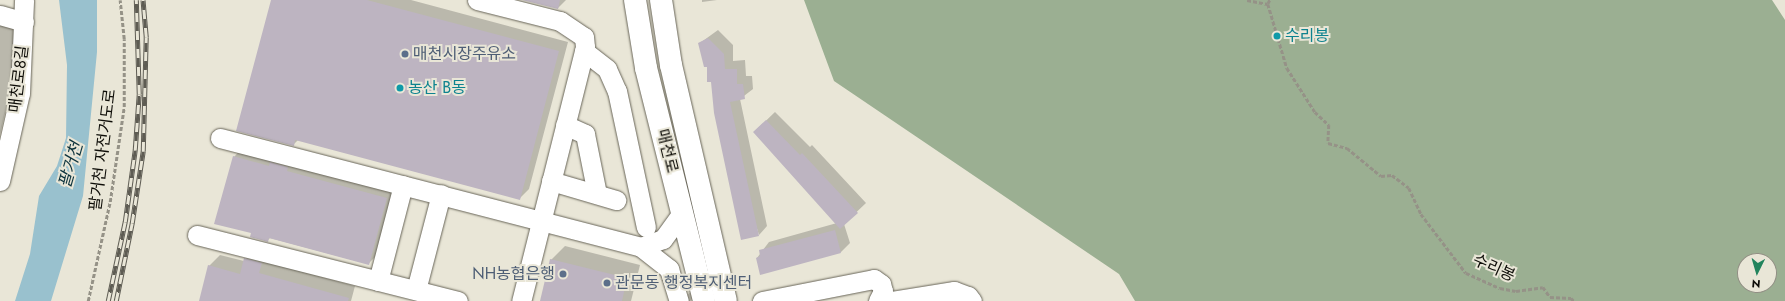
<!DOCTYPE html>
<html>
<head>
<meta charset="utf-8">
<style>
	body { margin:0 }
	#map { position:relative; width:1785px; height:301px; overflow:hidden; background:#e9e6d7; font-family:Jost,"Noto Sans KR",sans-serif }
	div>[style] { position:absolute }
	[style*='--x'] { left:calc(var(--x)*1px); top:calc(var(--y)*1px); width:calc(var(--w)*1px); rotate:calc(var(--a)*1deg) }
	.forest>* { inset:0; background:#9baf92 }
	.water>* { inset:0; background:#99c1ce }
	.shadow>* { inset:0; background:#0003 }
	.building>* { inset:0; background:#bdb4c1 }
	.minor-tunnel>* { height:19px; margin-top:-9.5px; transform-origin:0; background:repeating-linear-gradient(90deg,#c8c5b8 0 19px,transparent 0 29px) }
	.path>* { height:2.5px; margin-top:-1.25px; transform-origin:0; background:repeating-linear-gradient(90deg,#959287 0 4px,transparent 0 6px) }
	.roads { filter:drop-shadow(0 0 1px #686558) drop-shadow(0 0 1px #686558) }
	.minor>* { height:19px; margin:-9.5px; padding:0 9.5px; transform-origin:9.5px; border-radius:9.5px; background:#fff }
	.major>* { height:22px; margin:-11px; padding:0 11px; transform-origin:11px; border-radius:11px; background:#fff }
	.rail>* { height:4.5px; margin-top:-2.25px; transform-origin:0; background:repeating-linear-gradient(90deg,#e9e6d7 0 9px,#5e5c53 0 18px); box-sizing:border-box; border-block:1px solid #5e5c53 }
	.dots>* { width:11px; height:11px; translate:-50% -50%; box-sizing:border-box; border:2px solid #e9e6d7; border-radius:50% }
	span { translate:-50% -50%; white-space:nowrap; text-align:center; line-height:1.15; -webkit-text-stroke:4px #e9e6d7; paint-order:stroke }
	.culture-label { font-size:16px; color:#0d838f }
	.left { translate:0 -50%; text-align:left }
	.service-label { font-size:16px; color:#4e5e75 }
	.right { translate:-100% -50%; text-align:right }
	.street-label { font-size:16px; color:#0e0d08 }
	.water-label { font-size:17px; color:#0b323c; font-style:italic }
	.north { position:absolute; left:1737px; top:253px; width:40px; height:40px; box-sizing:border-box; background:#e9e6d7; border:1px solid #918f84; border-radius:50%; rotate:185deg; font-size:11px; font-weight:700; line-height:16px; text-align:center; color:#0e0d08 }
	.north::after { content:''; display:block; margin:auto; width:14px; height:18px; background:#22845d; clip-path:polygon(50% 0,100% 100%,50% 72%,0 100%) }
</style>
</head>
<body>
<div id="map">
	<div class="forest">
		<i style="clip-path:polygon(evenodd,804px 0,1772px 0,1785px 20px,1785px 301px,1135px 301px,1119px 274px,834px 81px,804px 0,1745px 261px,1769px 261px,1769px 285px,1745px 285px,1745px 261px)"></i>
	</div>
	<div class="water">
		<i style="clip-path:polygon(59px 0,97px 0,97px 52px,83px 196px,51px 301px,15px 301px,30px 254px,39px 196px,57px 166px,66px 138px,67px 65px)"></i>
	</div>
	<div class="shadow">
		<i style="clip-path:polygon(272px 0,411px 0,568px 42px,529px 189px,519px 199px,298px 140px,293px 145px)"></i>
		<i style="clip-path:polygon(526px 0,566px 0,558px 8px)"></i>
		<i style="clip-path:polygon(702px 0,717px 0,702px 2px)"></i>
		<i style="clip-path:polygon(0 19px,22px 20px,19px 53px,0 135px)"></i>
		<i style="clip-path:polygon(718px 30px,733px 45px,733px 61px,745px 60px,746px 76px,752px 76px,753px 89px,740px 99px,767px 226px,759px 235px,700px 43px)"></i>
		<i style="clip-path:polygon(775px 112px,810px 147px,812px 145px,866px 203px,844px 224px,850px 243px,841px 252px,757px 258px,769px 242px,837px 223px,754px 132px)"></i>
		<i style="clip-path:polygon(244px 146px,397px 187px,379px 253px,368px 264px,270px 238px,268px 240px,252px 233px,234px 157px)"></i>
		<i style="clip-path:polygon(565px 246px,640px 265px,631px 301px,541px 301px,551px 260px)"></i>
		<i style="clip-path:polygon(256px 248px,270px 263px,355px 286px,351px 301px,200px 301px,209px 266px,220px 255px,244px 261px)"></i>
	</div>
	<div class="building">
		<i style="clip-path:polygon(271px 0,367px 0,559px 51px,520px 200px,295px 140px,294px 146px,236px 131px)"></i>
		<i style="clip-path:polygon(522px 0,560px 0,558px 9px)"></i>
		<i style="clip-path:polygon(708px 38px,724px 54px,725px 69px,737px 69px,737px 84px,743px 84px,745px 99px,730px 102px,759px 236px,741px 240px,714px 113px,711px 82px,707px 82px,707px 67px,704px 67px,698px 43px)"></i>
		<i style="clip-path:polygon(766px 120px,800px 155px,802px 153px,858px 213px,840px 229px,753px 132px)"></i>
		<i style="clip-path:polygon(233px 156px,269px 166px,270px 162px,288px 167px,287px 171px,387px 198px,369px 265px,269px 238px,268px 242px,250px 237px,251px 233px,214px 224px)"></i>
		<i style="clip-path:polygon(835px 230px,841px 253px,760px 275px,756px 258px,760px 256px,759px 250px)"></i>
		<i style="clip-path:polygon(244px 258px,262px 263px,259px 273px,349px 298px,348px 301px,199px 301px,208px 265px,240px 274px)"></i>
		<i style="clip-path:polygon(550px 259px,627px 278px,622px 301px,540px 301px)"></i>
	</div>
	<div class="minor-tunnel">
		<i style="--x:668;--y:273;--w:35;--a:44"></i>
		<i style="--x:693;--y:297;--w:16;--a:15"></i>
	</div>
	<div class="path">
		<i style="--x:1247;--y:0;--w:21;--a:11"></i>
		<i style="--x:1270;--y:0;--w:4;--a:117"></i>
		<i style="--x:1268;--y:4;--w:67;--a:73.5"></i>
		<i style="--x:1287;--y:68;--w:52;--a:57.5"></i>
		<i style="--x:1315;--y:112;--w:19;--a:43"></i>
		<i style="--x:1329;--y:125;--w:18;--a:93"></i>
		<i style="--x:1328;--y:143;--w:20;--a:15"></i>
		<i style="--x:1347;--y:148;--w:44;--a:39.5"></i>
		<i style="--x:1381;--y:176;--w:11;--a:-5"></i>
		<i style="--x:1392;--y:175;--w:21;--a:37"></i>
		<i style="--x:1409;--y:188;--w:29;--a:65"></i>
		<i style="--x:1421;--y:214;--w:74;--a:52.7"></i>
		<i style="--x:1466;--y:273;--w:37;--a:24"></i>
		<i style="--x:1500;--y:288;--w:16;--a:11"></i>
		<i style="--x:1516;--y:291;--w:27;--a:-8"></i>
		<i style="--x:1543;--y:287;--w:12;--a:55"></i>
		<i style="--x:1550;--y:297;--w:21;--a:3"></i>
		<i style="--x:1571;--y:298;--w:4;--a:45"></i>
		<i style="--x:88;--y:301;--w:101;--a:-77.5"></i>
		<i style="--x:110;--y:202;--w:96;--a:-81.6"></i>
		<i style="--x:124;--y:107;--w:68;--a:-90"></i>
		<i style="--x:124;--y:39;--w:39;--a:-96"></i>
	</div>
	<div class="roads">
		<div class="minor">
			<i style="--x:477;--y:0;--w:86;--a:14.2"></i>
			<i style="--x:560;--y:21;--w:29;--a:34"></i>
			<i style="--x:584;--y:37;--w:10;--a:84"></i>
			<i style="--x:585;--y:47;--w:262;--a:104.1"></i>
			<i style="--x:0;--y:15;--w:25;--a:16"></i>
			<i style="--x:584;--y:51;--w:29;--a:38"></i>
			<i style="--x:607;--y:69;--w:24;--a:66"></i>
			<i style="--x:617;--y:91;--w:139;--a:78"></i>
			<i style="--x:565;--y:125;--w:22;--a:24"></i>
			<i style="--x:585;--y:134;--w:61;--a:78.7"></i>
			<i style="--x:220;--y:138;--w:435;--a:14.5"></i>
			<i style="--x:641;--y:247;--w:36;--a:38"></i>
			<i style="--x:669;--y:269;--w:34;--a:73"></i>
			<i style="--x:0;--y:181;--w:90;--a:-77.2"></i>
			<i style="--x:20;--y:93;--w:93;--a:-87.5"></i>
			<i style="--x:551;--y:181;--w:68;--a:16.3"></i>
			<i style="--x:197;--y:235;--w:269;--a:14.2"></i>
			<i style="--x:641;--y:247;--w:23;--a:-20"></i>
			<i style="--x:663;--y:239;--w:32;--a:-54"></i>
			<i style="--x:378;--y:281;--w:99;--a:-75.4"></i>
			<i style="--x:416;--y:290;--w:99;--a:-75.4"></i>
			<i style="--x:762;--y:301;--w:114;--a:-11.1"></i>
			<i style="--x:874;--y:279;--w:9;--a:36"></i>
			<i style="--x:881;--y:284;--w:7;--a:74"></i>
			<i style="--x:883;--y:291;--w:11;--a:117"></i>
			<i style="--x:892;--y:301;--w:63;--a:-9.2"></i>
			<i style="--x:954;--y:291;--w:15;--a:20"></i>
			<i style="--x:968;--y:296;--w:6;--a:51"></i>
		</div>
		<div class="major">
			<i style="--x:635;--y:0;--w:69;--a:80.8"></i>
			<i style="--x:646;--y:68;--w:240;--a:76"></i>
			<i style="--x:661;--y:0;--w:66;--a:81.3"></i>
			<i style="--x:671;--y:65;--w:242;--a:76.9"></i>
		</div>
	</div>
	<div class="rail">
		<i style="--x:108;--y:301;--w:81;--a:-77.9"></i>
		<i style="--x:125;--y:222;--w:73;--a:-82.1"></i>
		<i style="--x:135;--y:150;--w:56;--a:-85.9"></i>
		<i style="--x:139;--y:94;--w:94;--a:-91.8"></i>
		<i style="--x:116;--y:301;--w:80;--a:-78.4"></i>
		<i style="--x:132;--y:223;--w:73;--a:-81.3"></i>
		<i style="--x:143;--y:151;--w:114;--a:-88.5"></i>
		<i style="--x:146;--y:37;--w:37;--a:-95"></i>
	</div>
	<div class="dots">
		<i style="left:1277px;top:36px;background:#0f9aa8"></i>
		<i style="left:405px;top:54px;background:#5c6f8a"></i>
		<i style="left:400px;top:88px;background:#0f9aa8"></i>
		<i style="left:563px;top:274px;background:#5c6f8a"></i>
		<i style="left:607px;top:283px;background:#5c6f8a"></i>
	</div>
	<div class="culture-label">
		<span class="left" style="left:1285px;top:36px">수리봉</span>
		<span class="left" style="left:408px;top:88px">농산 B동</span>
	</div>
	<div class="service-label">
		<span class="left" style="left:413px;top:54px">매천시장주유소</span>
		<span class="right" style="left:555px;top:274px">NH농협은행</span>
		<span class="left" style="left:615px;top:283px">관문동 행정복지센터</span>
	</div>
	<div class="street-label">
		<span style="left:19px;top:79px;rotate:-83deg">매천로8길</span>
		<span style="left:103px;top:150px;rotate:-83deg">팔거천 자전거도로</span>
		<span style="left:667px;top:151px;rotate:76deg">매천로</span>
		<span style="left:1494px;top:268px;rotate:24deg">수리봉</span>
	</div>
	<div class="water-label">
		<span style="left:71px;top:165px;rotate:-74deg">팔거천</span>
	</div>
	<div class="north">N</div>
</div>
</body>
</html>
